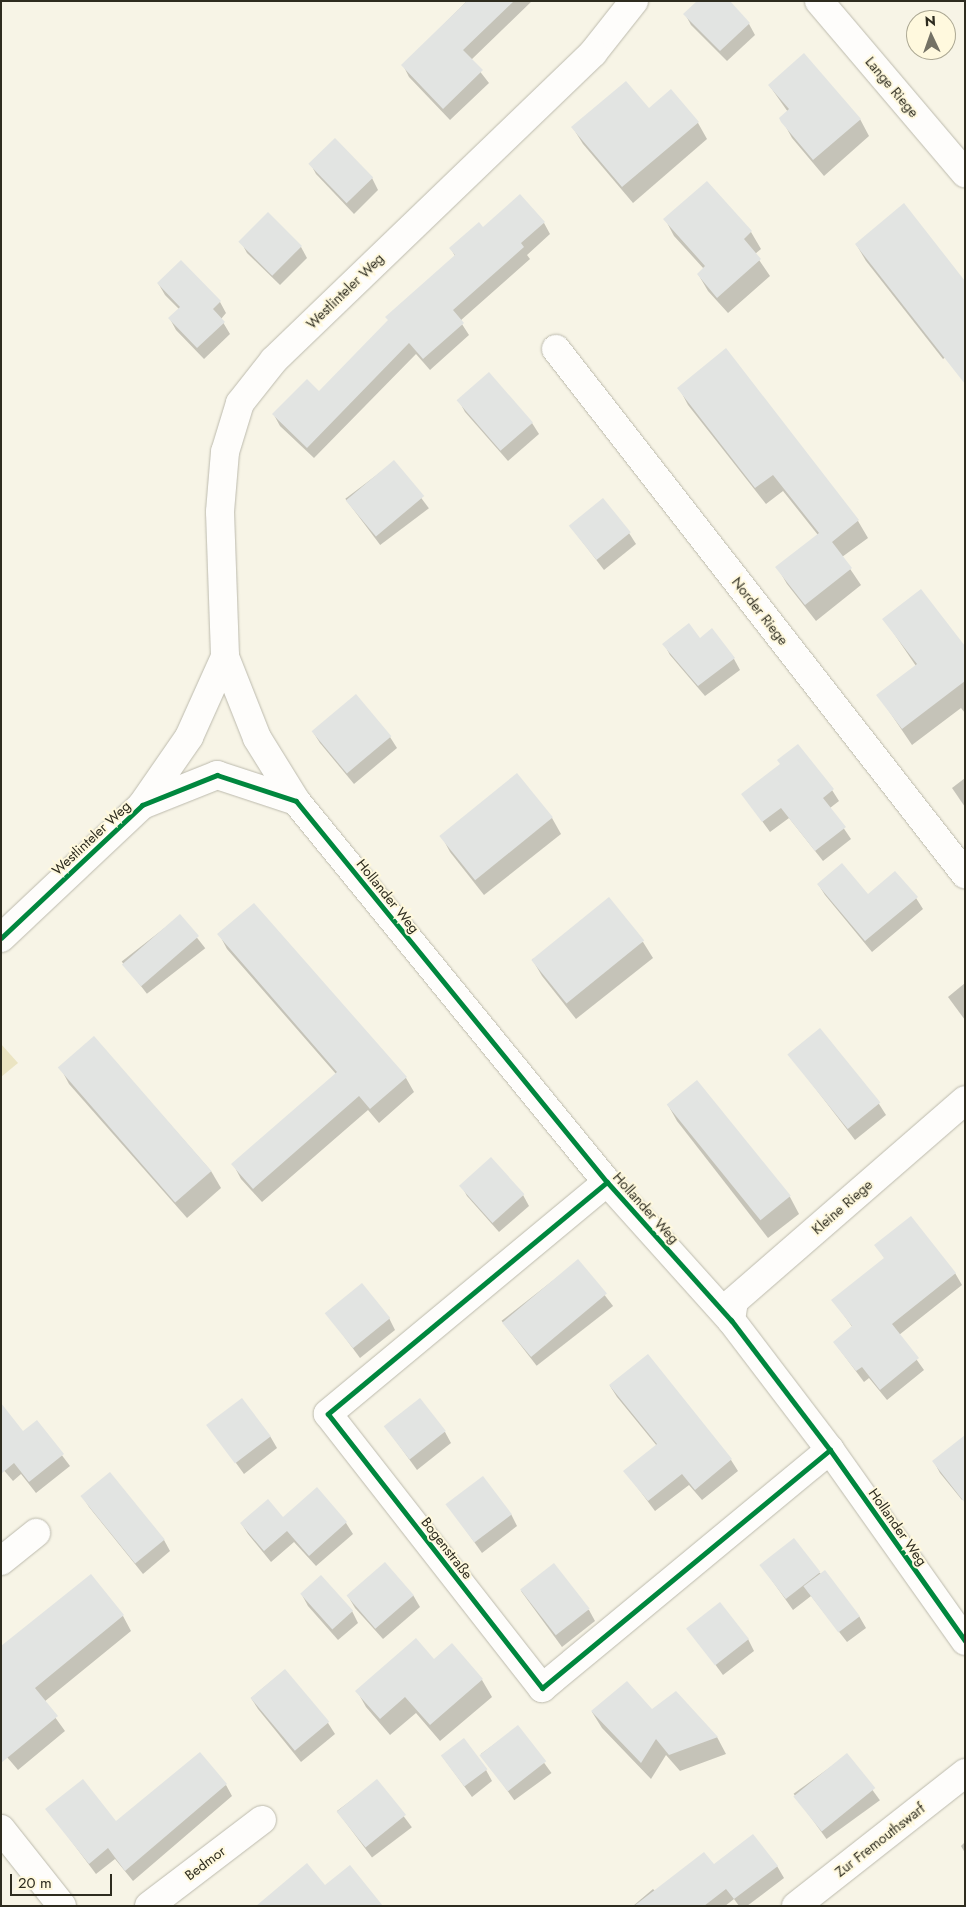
<!DOCTYPE html>
<html>
<head>
<meta charset="utf-8">
<style>
	body { margin:0 }
	#map { position:relative; width:966px; height:1907px; overflow:hidden; background:#f7f4e6; font-family:Jost,sans-serif }
	div>[style] { position:absolute }
	[style*='--x'] { left:calc(var(--x)*1px); top:calc(var(--y)*1px); width:calc(var(--w)*1px); rotate:calc(var(--a)*1deg) }
	.green>* { inset:0; background:#ebe4c2 }
	.shadow>* { inset:0; background:#0003; transform-origin:0 0 }
	.building>* { inset:0; background:#e2e4e2; transform-origin:0 0 }
	.roads { filter:drop-shadow(0 0 1px #bcbaad) drop-shadow(0 0 1px #bcbaad) }
	.minor>* { height:28px; margin:-14px; padding:0 14px; transform-origin:14px; border-radius:14px; background:#fefdfb }
	.cycleway>* { height:5px; margin:-2.5px; padding:0 2.5px; transform-origin:2.5px; border-radius:2.5px; background:#00873e }
	span { translate:-50% -50%; white-space:nowrap; text-align:center; line-height:1.15; -webkit-text-stroke:4px #fff9de; paint-order:stroke }
	.street-label { font-size:14px; color:#2e2c1f }
	.frame { position:absolute; inset:0; border:2px solid #2e2c1f; pointer-events:none }
	.north { position:absolute; left:906px; top:10px; width:50px; height:50px; box-sizing:border-box; background:#fff9de; border:1px solid #aba792; border-radius:50%; rotate:357deg; font-size:14px; font-weight:700; line-height:20px; text-align:center; color:#2e2c1f }
	.north::after { content:''; display:block; margin:auto; width:18px; height:22px; background:#747265; clip-path:polygon(50% 0,100% 100%,50% 72%,0 100%) }
	.scale { position:absolute; left:10px; top:1874px; width:102px; height:22px; box-sizing:border-box; border:2px solid #2e2c1f; border-top:0; padding-left:6px; font-size:15px; line-height:18px; white-space:nowrap; color:#2e2c1f; -webkit-text-stroke:4px #fff9de; paint-order:stroke }
</style>
</head>
<body>
<div id="map">
	<div class="green">
		<i style="clip-path:polygon(1px 1044px,18px 1063px,1px 1077px)"></i>
	</div>
	<div class="shadow">
		<i style="clip-path:polygon(467px 1px,532px 1px,471px 60px,489px 83px,450px 120px,409px 77px,403px 65px)"></i>
		<i style="clip-path:polygon(685px 14px,749px 24px,755px 35px,727px 61px,691px 25px)"></i>
		<i style="clip-path:polygon(769px 85px,860px 119px,869px 136px,824px 176px,792px 138px,781px 118px,788px 112px)"></i>
		<i style="clip-path:polygon(649px 110px,698px 123px,707px 139px,633px 203px,583px 144px,573px 128px)"></i>
		<i style="clip-path:polygon(310px 163px,372px 178px,378px 190px,354px 214px,316px 174px)"></i>
		<i style="clip-path:polygon(707px 182px,751px 232px,761px 249px,755px 254px,770px 276px,728px 313px,708px 291px,698px 274px,704px 269px,674px 236px,665px 219px)"></i>
		<i style="clip-path:polygon(544px 223px,550px 234px,527px 255px,530px 259px,460px 321px,469px 335px,430px 370px,416px 354px,314px 458px,280px 426px,274px 415px,319px 393px,455px 256px,451px 249px,483px 228px)"></i>
		<i style="clip-path:polygon(241px 242px,301px 247px,307px 258px,280px 285px,247px 253px)"></i>
		<i style="clip-path:polygon(856px 244px,965px 343px,943px 359px,866px 261px)"></i>
		<i style="clip-path:polygon(158px 283px,220px 302px,226px 313px,221px 319px,230px 334px,204px 359px,176px 330px,170px 319px,179px 309px,165px 295px)"></i>
		<i style="clip-path:polygon(725px 350px,858px 521px,868px 538px,842px 557px,861px 585px,816px 621px,787px 584px,777px 567px,818px 535px,783px 491px,766px 504px,688px 405px,679px 388px)"></i>
		<i style="clip-path:polygon(459px 401px,532px 423px,539px 434px,508px 461px,465px 412px)"></i>
		<i style="left:394px;top:462px;width:58px;height:61px;rotate:53deg"></i>
		<i style="clip-path:polygon(571px 527px,629px 533px,636px 544px,604px 570px)"></i>
		<i style="clip-path:polygon(884px 619px,965px 648px,965px 713px,961px 708px,912px 745px,878px 695px,916px 666px)"></i>
		<i style="clip-path:polygon(700px 639px,734px 659px,740px 670px,705px 696px,670px 655px,664px 644px)"></i>
		<i style="clip-path:polygon(313px 732px,390px 737px,397px 748px,354px 784px,320px 743px)"></i>
		<i style="clip-path:polygon(965px 778px,965px 807px,952px 788px)"></i>
		<i style="clip-path:polygon(832px 790px,839px 801px,830px 808px,851px 839px,823px 861px,789px 818px,770px 832px,743px 795px)"></i>
		<i style="clip-path:polygon(552px 818px,561px 834px,484px 895px,450px 852px,441px 835px)"></i>
		<i style="clip-path:polygon(818px 884px,868px 896px,916px 898px,923px 909px,872px 952px,825px 895px)"></i>
		<i style="left:180px;top:916px;width:41px;height:74px;rotate:52deg"></i>
		<i style="clip-path:polygon(219px 934px,406px 1078px,414px 1092px,379px 1123px,368px 1110px,262px 1202px,241px 1179px,233px 1164px,336px 1074px,227px 949px)"></i>
		<i style="clip-path:polygon(643px 942px,653px 958px,576px 1019px,542px 976px,532px 959px)"></i>
		<i style="clip-path:polygon(965px 983px,965px 1020px,948px 997px)"></i>
		<i style="clip-path:polygon(819px 1030px,879px 1104px,886px 1115px,855px 1140px,789px 1054px)"></i>
		<i style="clip-path:polygon(94px 1038px,211px 1171px,221px 1188px,187px 1218px,69px 1084px,60px 1067px)"></i>
		<i style="clip-path:polygon(697px 1082px,790px 1197px,799px 1214px,768px 1238px,677px 1121px,668px 1105px)"></i>
		<i style="clip-path:polygon(461px 1185px,523px 1195px,529px 1206px,499px 1232px,467px 1196px)"></i>
		<i style="clip-path:polygon(876px 1245px,955px 1273px,962px 1285px,899px 1335px,924px 1370px,887px 1400px,869px 1378px,864px 1382px,834px 1342px,853px 1328px,833px 1300px,885px 1259px)"></i>
		<i style="left:578px;top:1261px;width:57px;height:97px;rotate:52deg"></i>
		<i style="clip-path:polygon(326px 1312px,389px 1318px,395px 1330px,360px 1358px)"></i>
		<i style="clip-path:polygon(648px 1356px,731px 1460px,738px 1471px,702px 1500px,689px 1485px,655px 1511px,625px 1471px,657px 1446px,617px 1397px,610px 1386px)"></i>
		<i style="clip-path:polygon(37px 1422px,70px 1466px,36px 1493px,21px 1474px,13px 1481px,1px 1467px,23px 1433px)"></i>
		<i style="clip-path:polygon(209px 1426px,270px 1436px,277px 1448px,244px 1474px)"></i>
		<i style="clip-path:polygon(385px 1426px,445px 1432px,451px 1443px,417px 1470px)"></i>
		<i style="clip-path:polygon(934px 1462px,965px 1498px,962px 1500px,940px 1473px)"></i>
		<i style="clip-path:polygon(110px 1474px,164px 1540px,170px 1551px,143px 1574px,89px 1507px,82px 1496px)"></i>
		<i style="clip-path:polygon(317px 1489px,346px 1523px,353px 1534px,316px 1566px,294px 1542px,271px 1562px,248px 1534px,241px 1523px,283px 1518px)"></i>
		<i style="clip-path:polygon(448px 1505px,511px 1514px,517px 1526px,482px 1553px)"></i>
		<i style="clip-path:polygon(761px 1565px,820px 1573px,859px 1616px,866px 1628px,847px 1642px,811px 1596px,793px 1610px)"></i>
		<i style="clip-path:polygon(91px 1576px,123px 1616px,131px 1631px,44px 1702px,65px 1731px,18px 1770px,1px 1750px)"></i>
		<i style="clip-path:polygon(521px 1591px,589px 1610px,595px 1621px,562px 1647px)"></i>
		<i style="clip-path:polygon(302px 1595px,352px 1611px,358px 1623px,338px 1640px,308px 1606px)"></i>
		<i style="clip-path:polygon(413px 1595px,420px 1607px,383px 1639px,355px 1608px,348px 1596px)"></i>
		<i style="clip-path:polygon(689px 1629px,748px 1639px,754px 1651px,723px 1675px)"></i>
		<i style="clip-path:polygon(452px 1645px,482px 1680px,492px 1697px,440px 1741px,416px 1713px,390px 1735px,366px 1707px,357px 1691px,434px 1660px)"></i>
		<i style="clip-path:polygon(285px 1670px,328px 1723px,335px 1734px,301px 1762px,258px 1709px,251px 1698px)"></i>
		<i style="clip-path:polygon(651px 1710px,717px 1737px,726px 1754px,680px 1771px,666px 1755px,651px 1779px,602px 1728px,592px 1712px)"></i>
		<i style="left:518px;top:1727px;width:57px;height:46px;rotate:54deg"></i>
		<i style="left:847px;top:1755px;width:56px;height:66px;rotate:54deg"></i>
		<i style="clip-path:polygon(442px 1756px,486px 1770px,492px 1781px,472px 1797px)"></i>
		<i style="left:377px;top:1781px;width:58px;height:50px;rotate:53deg"></i>
		<i style="clip-path:polygon(226px 1785px,232px 1796px,133px 1881px,115px 1859px,96px 1874px,47px 1809px,116px 1823px)"></i>
		<i style="clip-path:polygon(965px 1842px,965px 1853px,961px 1846px)"></i>
		<i style="clip-path:polygon(714px 1866px,777px 1866px,784px 1878px,747px 1906px,739px 1906px,734px 1899px,725px 1906px,633px 1906px,653px 1889px,655px 1891px)"></i>
	</div>
	<div class="building">
		<i style="clip-path:polygon(467px 1px,514px 1px,463px 50px,483px 70px,443px 109px,401px 65px)"></i>
		<i style="clip-path:polygon(697px 1px,730px 1px,750px 23px,720px 51px,683px 14px)"></i>
		<i style="clip-path:polygon(804px 53px,861px 119px,813px 160px,781px 122px,779px 118px,789px 109px,768px 85px)"></i>
		<i style="clip-path:polygon(626px 81px,649px 108px,671px 89px,699px 122px,622px 187px,571px 127px)"></i>
		<i style="left:335px;top:138px;width:55px;height:37px;rotate:46deg"></i>
		<i style="clip-path:polygon(707px 181px,752px 231px,744px 239px,761px 259px,717px 298px,697px 274px,705px 266px,663px 219px)"></i>
		<i style="clip-path:polygon(520px 194px,545px 222px,521px 243px,524px 247px,453px 310px,464px 323px,423px 359px,409px 343px,307px 448px,272px 414px,307px 379px,319px 391px,388px 320px,385px 317px,455px 255px,449px 248px,479px 222px,483px 227px)"></i>
		<i style="clip-path:polygon(904px 203px,965px 281px,965px 384px,855px 244px)"></i>
		<i style="left:268px;top:212px;width:48px;height:42px;rotate:45deg"></i>
		<i style="clip-path:polygon(181px 260px,221px 301px,213px 309px,225px 322px,197px 348px,168px 318px,180px 307px,157px 283px)"></i>
		<i style="clip-path:polygon(726px 348px,859px 520px,832px 542px,852px 568px,805px 605px,775px 567px,819px 533px,773px 475px,755px 488px,677px 388px)"></i>
		<i style="left:489px;top:372px;width:67px;height:43px;rotate:49deg"></i>
		<i style="left:394px;top:460px;width:47px;height:63px;rotate:50deg"></i>
		<i style="left:603px;top:498px;width:44px;height:44px;rotate:51deg"></i>
		<i style="clip-path:polygon(921px 589px,965px 646px,965px 681px,902px 729px,876px 695px,917px 664px,882px 619px)"></i>
		<i style="clip-path:polygon(689px 623px,700px 638px,712px 628px,735px 658px,698px 686px,662px 644px)"></i>
		<i style="left:356px;top:694px;width:55px;height:58px;rotate:50deg"></i>
		<i style="clip-path:polygon(798px 744px,834px 789px,823px 798px,846px 827px,815px 851px,781px 808px,762px 822px,741px 794px,780px 764px,777px 760px)"></i>
		<i style="left:517px;top:773px;width:57px;height:100px;rotate:51deg"></i>
		<i style="clip-path:polygon(842px 863px,868px 894px,895px 871px,918px 897px,865px 941px,817px 884px)"></i>
		<i style="left:609px;top:897px;width:56px;height:100px;rotate:51deg"></i>
		<i style="clip-path:polygon(254px 903px,407px 1077px,370px 1109px,359px 1096px,253px 1189px,231px 1164px,337px 1072px,217px 934px)"></i>
		<i style="left:180px;top:914px;width:29px;height:77px;rotate:49deg"></i>
		<i style="left:820px;top:1028px;width:96px;height:42px;rotate:51deg"></i>
		<i style="left:94px;top:1036px;width:179px;height:48px;rotate:49deg"></i>
		<i style="left:697px;top:1080px;width:149px;height:39px;rotate:51deg"></i>
		<i style="left:491px;top:1157px;width:50px;height:43px;rotate:48deg"></i>
		<i style="clip-path:polygon(911px 1216px,956px 1273px,892px 1324px,919px 1358px,880px 1390px,862px 1367px,856px 1371px,833px 1342px,852px 1326px,831px 1300px,884px 1258px,874px 1245px)"></i>
		<i style="left:578px;top:1259px;width:45px;height:99px;rotate:50deg"></i>
		<i style="left:362px;top:1283px;width:45px;height:48px;rotate:51deg"></i>
		<i style="clip-path:polygon(648px 1354px,732px 1459px,695px 1490px,682px 1474px,648px 1501px,623px 1471px,657px 1444px,609px 1385px)"></i>
		<i style="left:242px;top:1398px;width:48px;height:45px;rotate:53deg"></i>
		<i style="left:420px;top:1398px;width:42px;height:46px;rotate:52deg"></i>
		<i style="clip-path:polygon(1px 1403px,23px 1431px,37px 1420px,64px 1454px,29px 1482px,14px 1463px,1px 1474px)"></i>
		<i style="clip-path:polygon(965px 1435px,965px 1503px,932px 1461px)"></i>
		<i style="left:110px;top:1472px;width:87px;height:38px;rotate:51deg"></i>
		<i style="left:483px;top:1476px;width:48px;height:47px;rotate:53deg"></i>
		<i style="clip-path:polygon(317px 1487px,347px 1522px,309px 1556px,287px 1531px,264px 1551px,240px 1523px,268px 1499px,283px 1517px)"></i>
		<i style="left:794px;top:1538px;width:43px;height:44px;rotate:52deg"></i>
		<i style="left:385px;top:1562px;width:44px;height:51px;rotate:49deg"></i>
		<i style="left:554px;top:1563px;width:58px;height:43px;rotate:52deg"></i>
		<i style="left:825px;top:1570px;width:58px;height:27px;rotate:53deg"></i>
		<i style="clip-path:polygon(91px 1574px,124px 1615px,35px 1688px,58px 1716px,1px 1763px,1px 1646px)"></i>
		<i style="left:321px;top:1575px;width:48px;height:28px;rotate:48deg"></i>
		<i style="left:720px;top:1602px;width:47px;height:43px;rotate:52deg"></i>
		<i style="clip-path:polygon(416px 1638px,434px 1659px,452px 1643px,483px 1679px,430px 1725px,405px 1697px,380px 1719px,355px 1691px)"></i>
		<i style="left:285px;top:1669px;width:69px;height:45px;rotate:50deg"></i>
		<i style="clip-path:polygon(627px 1681px,652px 1709px,676px 1691px,718px 1737px,669px 1755px,656px 1739px,641px 1763px,591px 1711px)"></i>
		<i style="left:518px;top:1725px;width:46px;height:49px;rotate:52deg"></i>
		<i style="left:464px;top:1738px;width:39px;height:29px;rotate:53deg"></i>
		<i style="clip-path:polygon(200px 1752px,227px 1784px,125px 1871px,108px 1848px,89px 1864px,45px 1809px,83px 1779px,116px 1821px)"></i>
		<i style="left:847px;top:1753px;width:45px;height:69px;rotate:51deg"></i>
		<i style="left:377px;top:1779px;width:46px;height:52px;rotate:51deg"></i>
		<i style="clip-path:polygon(753px 1834px,778px 1866px,734px 1899px,726px 1889px,704px 1906px,634px 1906px,704px 1852px,714px 1864px)"></i>
		<i style="clip-path:polygon(307px 1863px,325px 1885px,350px 1865px,383px 1906px,256px 1906px)"></i>
	</div>
	<div class="roads">
		<div class="minor">
			<i style="--x:634;--y:1;--w:66;--a:128.3"></i>
			<i style="--x:593;--y:53;--w:443;--a:136.1"></i>
			<i style="--x:274;--y:360;--w:55;--a:128.3"></i>
			<i style="--x:240;--y:403;--w:51;--a:107"></i>
			<i style="--x:225;--y:452;--w:60;--a:94.8"></i>
			<i style="--x:220;--y:512;--w:145;--a:88"></i>
			<i style="--x:225;--y:657;--w:87;--a:68.4"></i>
			<i style="--x:257;--y:738;--w:74;--a:58.2"></i>
			<i style="--x:296;--y:801;--w:492;--a:50.8"></i>
			<i style="--x:607;--y:1182;--w:186;--a:48.1"></i>
			<i style="--x:731;--y:1320;--w:163;--a:52.7"></i>
			<i style="--x:830;--y:1450;--w:234;--a:54.7"></i>
			<i style="--x:819;--y:1;--w:226;--a:49.7"></i>
			<i style="--x:556;--y:349;--w:666;--a:52.08"></i>
			<i style="--x:142;--y:805;--w:81;--a:-21.8"></i>
			<i style="--x:217;--y:775;--w:83;--a:18.2"></i>
			<i style="--x:1;--y:938;--w:194;--a:-43.3"></i>
			<i style="--x:142;--y:805;--w:83;--a:-55.3"></i>
			<i style="--x:189;--y:737;--w:88;--a:-65.8"></i>
			<i style="--x:607;--y:1182;--w:363;--a:140.3"></i>
			<i style="--x:328;--y:1414;--w:348;--a:52"></i>
			<i style="--x:542;--y:1688;--w:374;--a:-39.6"></i>
			<i style="--x:731;--y:1320;--w:19;--a:-81"></i>
			<i style="--x:734;--y:1301;--w:306;--a:-41"></i>
			<i style="--x:1;--y:1561;--w:45;--a:-38.7"></i>
			<i style="--x:1;--y:1829;--w:98;--a:51.6"></i>
			<i style="--x:149;--y:1906;--w:142;--a:-37.3"></i>
			<i style="--x:796;--y:1906;--w:215;--a:-38.2"></i>
		</div>
	</div>
	<div class="cycleway">
		<i style="--x:1;--y:938;--w:194;--a:-43.3"></i>
		<i style="--x:142;--y:805;--w:81;--a:-21.8"></i>
		<i style="--x:217;--y:775;--w:83;--a:18.2"></i>
		<i style="--x:296;--y:801;--w:492;--a:50.8"></i>
		<i style="--x:607;--y:1182;--w:186;--a:48.1"></i>
		<i style="--x:731;--y:1320;--w:163;--a:52.7"></i>
		<i style="--x:830;--y:1450;--w:234;--a:54.7"></i>
		<i style="--x:607;--y:1182;--w:363;--a:140.3"></i>
		<i style="--x:328;--y:1414;--w:348;--a:52"></i>
		<i style="--x:542;--y:1688;--w:374;--a:-39.6"></i>
	</div>
	<div class="street-label">
		<span style="left:892px;top:87px;rotate:50deg">Lange Riege</span>
		<span style="left:345px;top:291px;rotate:-44deg">Westlinteler Weg</span>
		<span style="left:760px;top:611px;rotate:52deg">Norder Riege</span>
		<span style="left:91px;top:838px;rotate:-43deg">Westlinteler Weg</span>
		<span style="left:388px;top:896px;rotate:51deg">Hollander Weg</span>
		<span style="left:842px;top:1207px;rotate:-41deg">Kleine Riege</span>
		<span style="left:646px;top:1208px;rotate:48deg">Hollander Weg</span>
		<span style="left:898px;top:1527px;rotate:55deg">Hollander Weg</span>
		<span style="left:447px;top:1548px;rotate:52deg">Bogenstraße</span>
		<span style="left:880px;top:1840px;rotate:-38deg">Zur Fremouthswarf</span>
		<span style="left:205px;top:1863px;rotate:-37deg">Bedmor</span>
	</div>
	<div class="frame"></div>
	<div class="north">N</div>
	<div class="scale">20 m</div>
</div>
</body>
</html>
